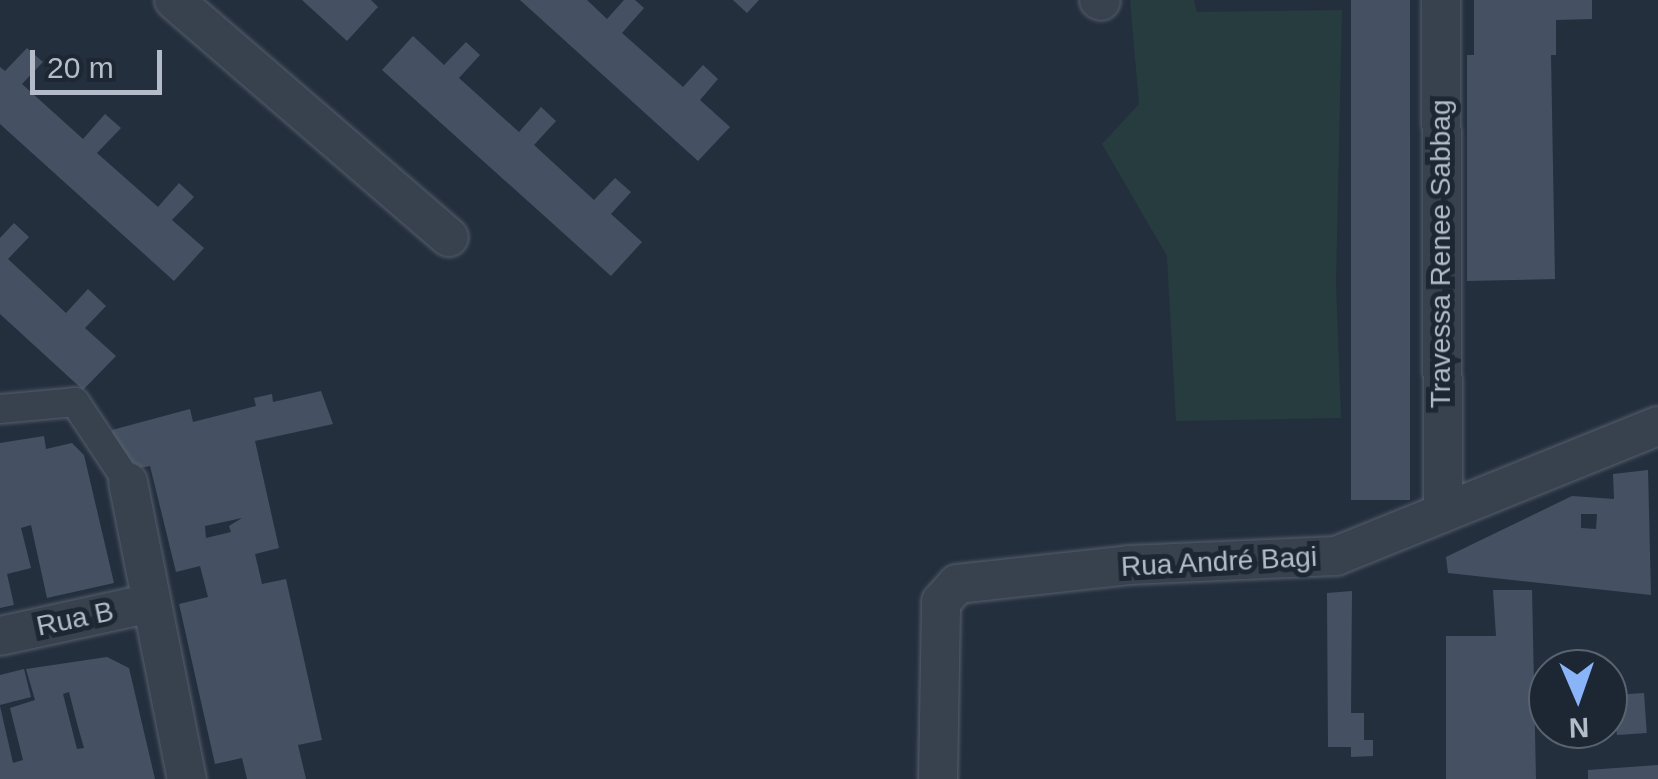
<!DOCTYPE html>
<html>
<head>
<meta charset="utf-8">
<style>
	body { margin:0 }
	#map { position:relative; width:1658px; height:779px; overflow:hidden; background:#242f3e; font-family:Arial,sans-serif }
	div>[style] { position:absolute }
	[style*='--x'] { left:calc(var(--x)*1px); top:calc(var(--y)*1px); width:calc(var(--w)*1px); rotate:calc(var(--a)*1deg) }
	.green>* { inset:0; background:#263c3f }
	.building>* { inset:0; background:#455162; transform-origin:0 0 }
	.roads { filter:drop-shadow(0 0 2px #565f6c) drop-shadow(0 0 2px #565f6c) }
	.pedestrian>* { height:28px; margin:-14px; padding:0 14px; transform-origin:14px; border-radius:14px; background:#38414e }
	.minor>* { height:38px; margin:-19px; padding:0 19px; transform-origin:19px; border-radius:19px; background:#38414e }
	span { translate:-50% -50%; white-space:nowrap; text-align:center; line-height:1.15; -webkit-text-stroke:10px #1d2633; paint-order:stroke }
	.street-label { font-size:28px; color:#b4bcc9 }
	.north { position:absolute; left:1528px; top:649px; width:100px; height:100px; box-sizing:border-box; background:#1d2633; border:2px solid #59626f; border-radius:50%; rotate:178deg; font-size:28px; font-weight:700; line-height:40px; text-align:center; color:#b4bcc9 }
	.north::after { content:''; display:block; margin:auto; width:35px; height:45px; background:#8ab4f8; clip-path:polygon(50% 0,100% 100%,50% 72%,0 100%) }
	.scale { position:absolute; left:30px; top:50px; width:132px; height:45px; box-sizing:border-box; border:5px solid #b4bcc9; border-top:0; padding-left:12px; font-size:30px; line-height:35px; white-space:nowrap; color:#b4bcc9; -webkit-text-stroke:8px #1d2633; paint-order:stroke }
</style>
</head>
<body>
<div id="map">
	<div class="green">
		<i style="clip-path:polygon(1130px 0,1194px 0,1197px 12px,1342px 10px,1336px 283px,1341px 418px,1176px 421px,1167px 256px,1102px 144px,1139px 104px)"></i>
	</div>
	<div class="building">
		<i style="clip-path:polygon(302px 0,371px 0,378px 7px,347px 41px)"></i>
		<i style="clip-path:polygon(520px 0,587px 0,607px 19px,624px 0,635px 0,644px 8px,622px 33px,683px 87px,703px 65px,718px 79px,700px 100px,730px 127px,698px 161px)"></i>
		<i style="clip-path:polygon(733px 0,759px 0,747px 13px)"></i>
		<i style="left:1351px;top:0;width:59px;height:500px"></i>
		<i style="clip-path:polygon(1474px 0,1592px 0,1592px 19px,1556px 20px,1556px 55px,1551px 55px,1555px 279px,1467px 281px,1467px 55px,1474px 55px)"></i>
		<i style="clip-path:polygon(413px 36px,444px 65px,466px 42px,480px 55px,459px 78px,519px 132px,541px 107px,556px 121px,534px 145px,594px 200px,615px 178px,631px 192px,611px 214px,642px 242px,611px 276px,382px 70px)"></i>
		<i style="clip-path:polygon(27px 48px,43px 62px,22px 84px,83px 139px,105px 114px,121px 128px,97px 153px,158px 207px,179px 183px,194px 197px,172px 220px,204px 248px,174px 281px,0 124px,0 67px,5px 71px)"></i>
		<i style="clip-path:polygon(14px 223px,29px 237px,8px 259px,66px 313px,88px 289px,106px 306px,85px 328px,116px 356px,83px 390px,0 314px,0 238px)"></i>
		<i style="clip-path:polygon(evenodd,321px 391px,333px 424px,255px 441px,279px 548px,255px 554px,262px 584px,286px 579px,322px 740px,298px 745px,306px 779px,247px 779px,242px 758px,215px 764px,179px 604px,208px 597px,200px 566px,176px 572px,150px 466px,122px 472px,112px 430px,190px 409px,193px 422px,256px 406px,254px 398px,272px 394px,273px 402px,321px 391px,242px 518px,229px 526px,231px 532px,206px 538px,205px 526px,242px 518px)"></i>
		<i style="clip-path:polygon(44px 436px,46px 449px,72px 443px,84px 455px,114px 583px,47px 598px,31px 525px,21px 528px,31px 568px,7px 574px,14px 605px,0 608px,0 443px)"></i>
		<i style="clip-path:polygon(evenodd,1648px 470px,1651px 595px,1448px 573px,1446px 557px,1572px 496px,1614px 499px,1613px 474px,1648px 470px,1581px 514px,1597px 514px,1596px 529px,1581px 528px,1581px 514px)"></i>
		<i style="clip-path:polygon(1493px 590px,1532px 590px,1536px 779px,1446px 779px,1446px 636px,1496px 636px)"></i>
		<i style="clip-path:polygon(1352px 591px,1351px 713px,1364px 713px,1364px 740px,1373px 740px,1373px 756px,1351px 757px,1351px 747px,1328px 747px,1327px 593px)"></i>
		<i style="clip-path:polygon(evenodd,107px 657px,129px 668px,155px 779px,0 779px,0 706px,13px 763px,23px 760px,10px 708px,35px 700px,26px 669px,107px 657px,69px 692px,78px 727px,84px 748px,77px 749px,63px 694px,69px 692px)"></i>
		<i style="clip-path:polygon(24px 669px,31px 697px,0 705px,0 675px)"></i>
		<i style="left:1644px;top:693px;width:40px;height:30px;rotate:86deg"></i>
		<i style="clip-path:polygon(1658px 765px,1658px 779px,1588px 779px,1588px 770px)"></i>
	</div>
	<div class="roads">
		<div class="pedestrian">
			<i style="--x:0;--y:409;--w:75;--a:-5.3"></i>
			<i style="--x:75;--y:402;--w:96;--a:56.5"></i>
		</div>
		<div class="minor">
			<i style="--x:174;--y:0;--w:363;--a:40.8"></i>
			<i style="--x:1099;--y:0;--w:2;--a:27"></i>
			<i style="--x:1441;--y:0;--w:509;--a:89.77"></i>
			<i style="--x:128;--y:482;--w:303;--a:78.8"></i>
			<i style="--x:0;--y:636;--w:155;--a:-12.3"></i>
			<i style="--x:938;--y:779;--w:177;--a:-89"></i>
			<i style="--x:941;--y:602;--w:24;--a:-48"></i>
			<i style="--x:957;--y:584;--w:173;--a:-6.3"></i>
			<i style="--x:1129;--y:565;--w:207;--a:-2.5"></i>
			<i style="--x:1336;--y:556;--w:347;--a:-22"></i>
		</div>
	</div>
	<div class="street-label">
		<span style="left:1441px;top:254px;rotate:-90deg">Travessa Renee Sabbag</span>
		<span style="left:1219px;top:562px;rotate:-3deg">Rua André Bagi</span>
		<span style="left:75px;top:619px;rotate:-12deg">Rua B</span>
	</div>
	<div class="north">N</div>
	<div class="scale">20 m</div>
</div>
</body>
</html>
